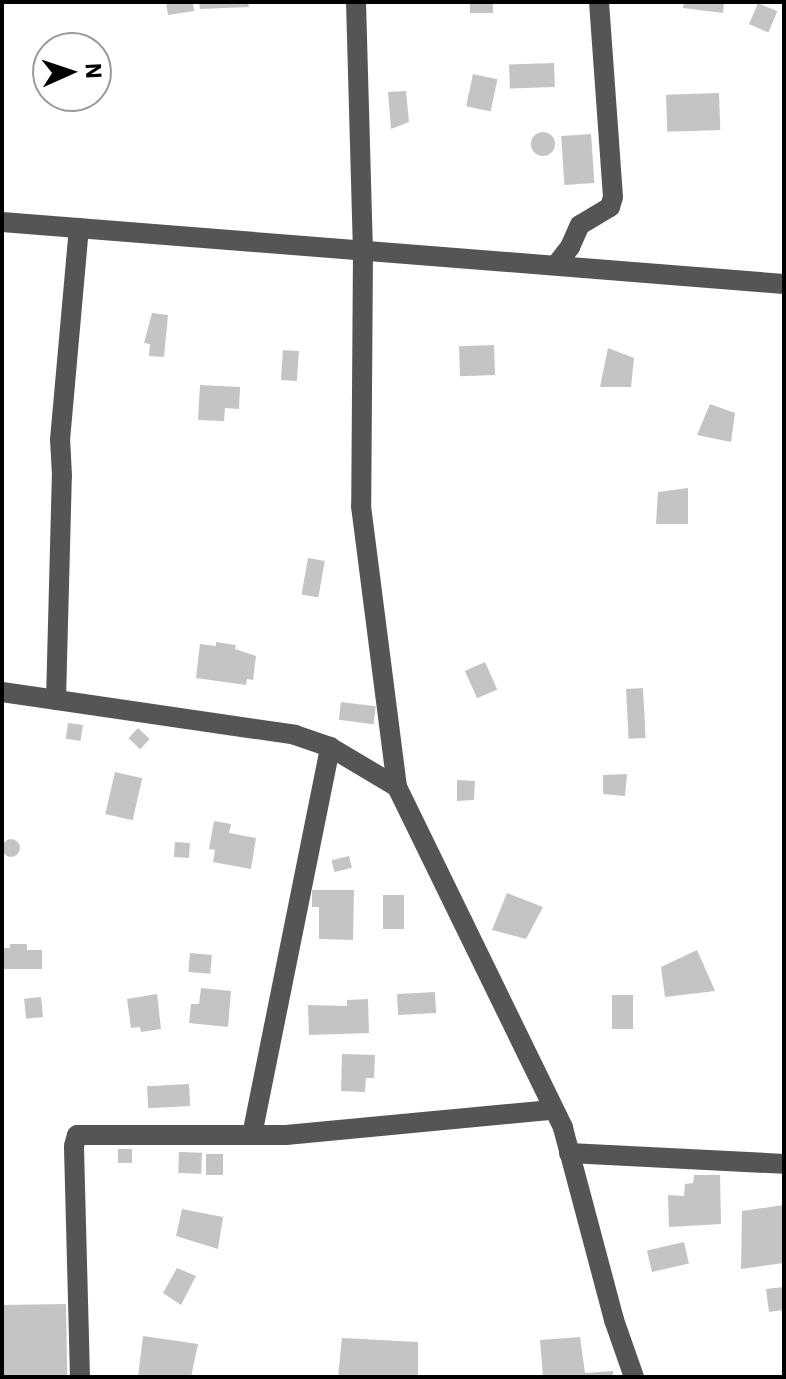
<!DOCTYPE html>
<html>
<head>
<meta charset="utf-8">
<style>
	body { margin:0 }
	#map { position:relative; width:786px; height:1379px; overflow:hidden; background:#fff; font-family:"IBM Plex Sans",sans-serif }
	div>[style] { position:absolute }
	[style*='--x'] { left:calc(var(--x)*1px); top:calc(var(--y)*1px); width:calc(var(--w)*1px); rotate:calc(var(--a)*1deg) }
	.building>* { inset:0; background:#c4c4c4; transform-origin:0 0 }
	.round { border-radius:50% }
	.minor>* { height:20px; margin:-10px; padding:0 10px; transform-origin:10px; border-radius:10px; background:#555 }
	span { translate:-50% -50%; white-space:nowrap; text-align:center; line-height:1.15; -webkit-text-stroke:6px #fff; paint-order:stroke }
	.frame { position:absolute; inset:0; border:4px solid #000; pointer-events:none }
	.north { position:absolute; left:32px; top:32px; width:80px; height:80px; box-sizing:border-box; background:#fff; border:2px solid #999; border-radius:50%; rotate:87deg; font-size:22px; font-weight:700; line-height:32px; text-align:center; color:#000 }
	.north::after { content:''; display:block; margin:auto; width:28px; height:36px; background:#000; clip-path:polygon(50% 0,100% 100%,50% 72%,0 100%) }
</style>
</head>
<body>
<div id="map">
	<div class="building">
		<i style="clip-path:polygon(166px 2px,193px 2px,194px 11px,168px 15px)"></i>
		<i style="clip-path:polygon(199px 2px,248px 2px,249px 7px,200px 9px)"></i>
		<i style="left:470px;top:2px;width:23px;height:11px"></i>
		<i style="clip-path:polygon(684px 2px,724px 2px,723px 13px,683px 8px)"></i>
		<i style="left:758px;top:3px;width:21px;height:23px;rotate:23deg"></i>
		<i style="left:554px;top:63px;width:24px;height:45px;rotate:88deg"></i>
		<i style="left:473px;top:74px;width:25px;height:33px;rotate:12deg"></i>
		<i style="clip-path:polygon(406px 91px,409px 122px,391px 129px,388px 92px)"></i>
		<i style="left:719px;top:93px;width:37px;height:53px;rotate:88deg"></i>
		<i class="round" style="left:531px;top:132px;width:24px;height:24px"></i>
		<i style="left:591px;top:134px;width:49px;height:30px;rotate:86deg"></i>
		<i style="clip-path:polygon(152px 313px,168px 315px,164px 357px,149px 356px,150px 344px,144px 343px)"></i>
		<i style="left:494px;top:345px;width:30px;height:35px;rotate:88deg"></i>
		<i style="clip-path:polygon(608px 348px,634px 358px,631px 387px,600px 387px)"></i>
		<i style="left:283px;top:350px;width:16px;height:30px;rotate:4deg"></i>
		<i style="clip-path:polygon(200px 385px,240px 387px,239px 409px,225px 408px,224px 421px,198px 420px)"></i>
		<i style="clip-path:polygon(710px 404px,735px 413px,731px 442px,697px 435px)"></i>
		<i style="clip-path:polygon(688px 488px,688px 524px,656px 524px,658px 492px)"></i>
		<i style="left:308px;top:558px;width:17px;height:37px;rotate:10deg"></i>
		<i style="clip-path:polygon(216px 642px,236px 645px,235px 649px,256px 656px,253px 680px,247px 679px,246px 685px,196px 678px,200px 644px,216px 646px)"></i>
		<i style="left:485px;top:662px;width:30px;height:22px;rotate:66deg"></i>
		<i style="left:643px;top:688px;width:50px;height:17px;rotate:87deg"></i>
		<i style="left:341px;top:702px;width:35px;height:18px;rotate:7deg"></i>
		<i style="left:68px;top:723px;width:15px;height:16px;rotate:8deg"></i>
		<i style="left:138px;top:728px;width:16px;height:14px;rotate:43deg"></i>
		<i style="left:115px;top:772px;width:28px;height:43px;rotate:13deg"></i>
		<i style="clip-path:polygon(627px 774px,625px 796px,603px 794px,603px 775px)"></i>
		<i style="clip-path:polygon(457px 780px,475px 781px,474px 800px,457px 801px)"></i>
		<i style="clip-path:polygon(214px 821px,231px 824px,229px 833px,256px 838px,251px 869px,213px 862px,215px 850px,209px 849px)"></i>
		<i class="round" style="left:2px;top:839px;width:18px;height:18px"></i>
		<i style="left:175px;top:842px;width:15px;height:15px;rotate:4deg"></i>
		<i style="left:349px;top:856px;width:12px;height:18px;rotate:76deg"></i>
		<i style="clip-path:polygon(312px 890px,354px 890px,353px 940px,319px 939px,319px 907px,312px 907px)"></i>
		<i style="clip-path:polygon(507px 893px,543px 907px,526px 939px,492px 930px)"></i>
		<i style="left:404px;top:895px;width:34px;height:21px;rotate:90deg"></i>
		<i style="clip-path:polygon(10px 944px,27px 944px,27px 950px,42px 950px,42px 969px,2px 969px,2px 948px,10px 948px)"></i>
		<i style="clip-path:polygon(697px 950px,715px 991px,665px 997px,661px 967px)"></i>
		<i style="left:190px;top:953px;width:22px;height:19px;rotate:5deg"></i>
		<i style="clip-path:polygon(201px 988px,231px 991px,228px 1027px,189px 1023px,191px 1004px,199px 1004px)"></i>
		<i style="left:435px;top:992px;width:21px;height:38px;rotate:87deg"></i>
		<i style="clip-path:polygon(157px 994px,161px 1029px,141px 1032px,140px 1027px,131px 1028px,127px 999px)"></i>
		<i style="left:612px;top:995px;width:21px;height:34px"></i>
		<i style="left:41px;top:997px;width:20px;height:17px;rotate:84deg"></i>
		<i style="clip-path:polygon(368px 999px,369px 1033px,309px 1035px,308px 1005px,347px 1006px,347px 1000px)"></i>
		<i style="clip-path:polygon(342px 1054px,375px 1055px,374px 1078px,366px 1078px,365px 1092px,341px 1091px)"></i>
		<i style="left:189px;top:1084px;width:22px;height:42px;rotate:87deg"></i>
		<i style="left:118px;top:1149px;width:14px;height:14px"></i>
		<i style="left:179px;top:1152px;width:23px;height:21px;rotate:2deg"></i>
		<i style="left:206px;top:1154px;width:17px;height:21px"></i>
		<i style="clip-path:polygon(694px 1175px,720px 1175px,721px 1224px,669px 1227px,668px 1195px,684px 1196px,685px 1184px,693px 1183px)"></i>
		<i style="clip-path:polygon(784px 1205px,784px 1263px,741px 1269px,742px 1211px)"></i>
		<i style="clip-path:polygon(182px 1209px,223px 1217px,218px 1249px,176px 1236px)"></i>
		<i style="left:684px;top:1242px;width:22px;height:38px;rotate:77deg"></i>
		<i style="clip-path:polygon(177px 1268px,196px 1276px,181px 1305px,163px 1293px)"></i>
		<i style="clip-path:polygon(784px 1287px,784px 1310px,769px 1312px,766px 1289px)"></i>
		<i style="left:66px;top:1304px;width:73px;height:64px;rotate:89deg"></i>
		<i style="clip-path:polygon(143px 1336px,198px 1344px,191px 1377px,138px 1377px)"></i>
		<i style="clip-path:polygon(580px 1337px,585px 1373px,613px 1371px,613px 1377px,543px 1377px,540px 1340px)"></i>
		<i style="clip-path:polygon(342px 1338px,418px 1342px,418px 1377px,338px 1377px)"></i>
	</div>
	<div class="minor">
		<i style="--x:356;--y:2;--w:247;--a:88.4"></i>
		<i style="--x:363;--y:249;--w:257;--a:90.4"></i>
		<i style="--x:361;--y:506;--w:283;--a:82.7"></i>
		<i style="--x:397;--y:787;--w:379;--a:64"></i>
		<i style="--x:563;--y:1128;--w:199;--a:75.1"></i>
		<i style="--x:614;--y:1320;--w:60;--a:70.7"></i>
		<i style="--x:2;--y:222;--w:784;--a:4.53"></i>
		<i style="--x:556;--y:265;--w:23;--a:-52"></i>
		<i style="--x:570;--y:247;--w:24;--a:-66"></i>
		<i style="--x:580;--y:225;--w:35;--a:-31"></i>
		<i style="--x:610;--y:207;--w:10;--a:-73"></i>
		<i style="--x:613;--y:197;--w:196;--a:-94.1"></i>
		<i style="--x:2;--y:692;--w:296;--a:8.3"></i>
		<i style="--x:295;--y:735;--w:37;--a:19"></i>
		<i style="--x:330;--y:747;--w:78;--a:30.8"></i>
		<i style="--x:56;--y:700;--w:224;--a:-88.5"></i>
		<i style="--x:62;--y:476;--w:36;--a:-93"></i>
		<i style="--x:60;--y:440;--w:213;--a:-84.9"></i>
		<i style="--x:252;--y:1135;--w:396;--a:-78.6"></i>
		<i style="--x:569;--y:1153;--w:215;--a:2.9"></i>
		<i style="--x:80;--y:1377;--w:231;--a:-91.5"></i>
		<i style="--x:74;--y:1146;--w:11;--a:-75"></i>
		<i style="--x:77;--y:1135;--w:209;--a:0"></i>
		<i style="--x:286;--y:1135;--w:267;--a:-5.4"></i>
	</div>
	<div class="frame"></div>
	<div class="north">N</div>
</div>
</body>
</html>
